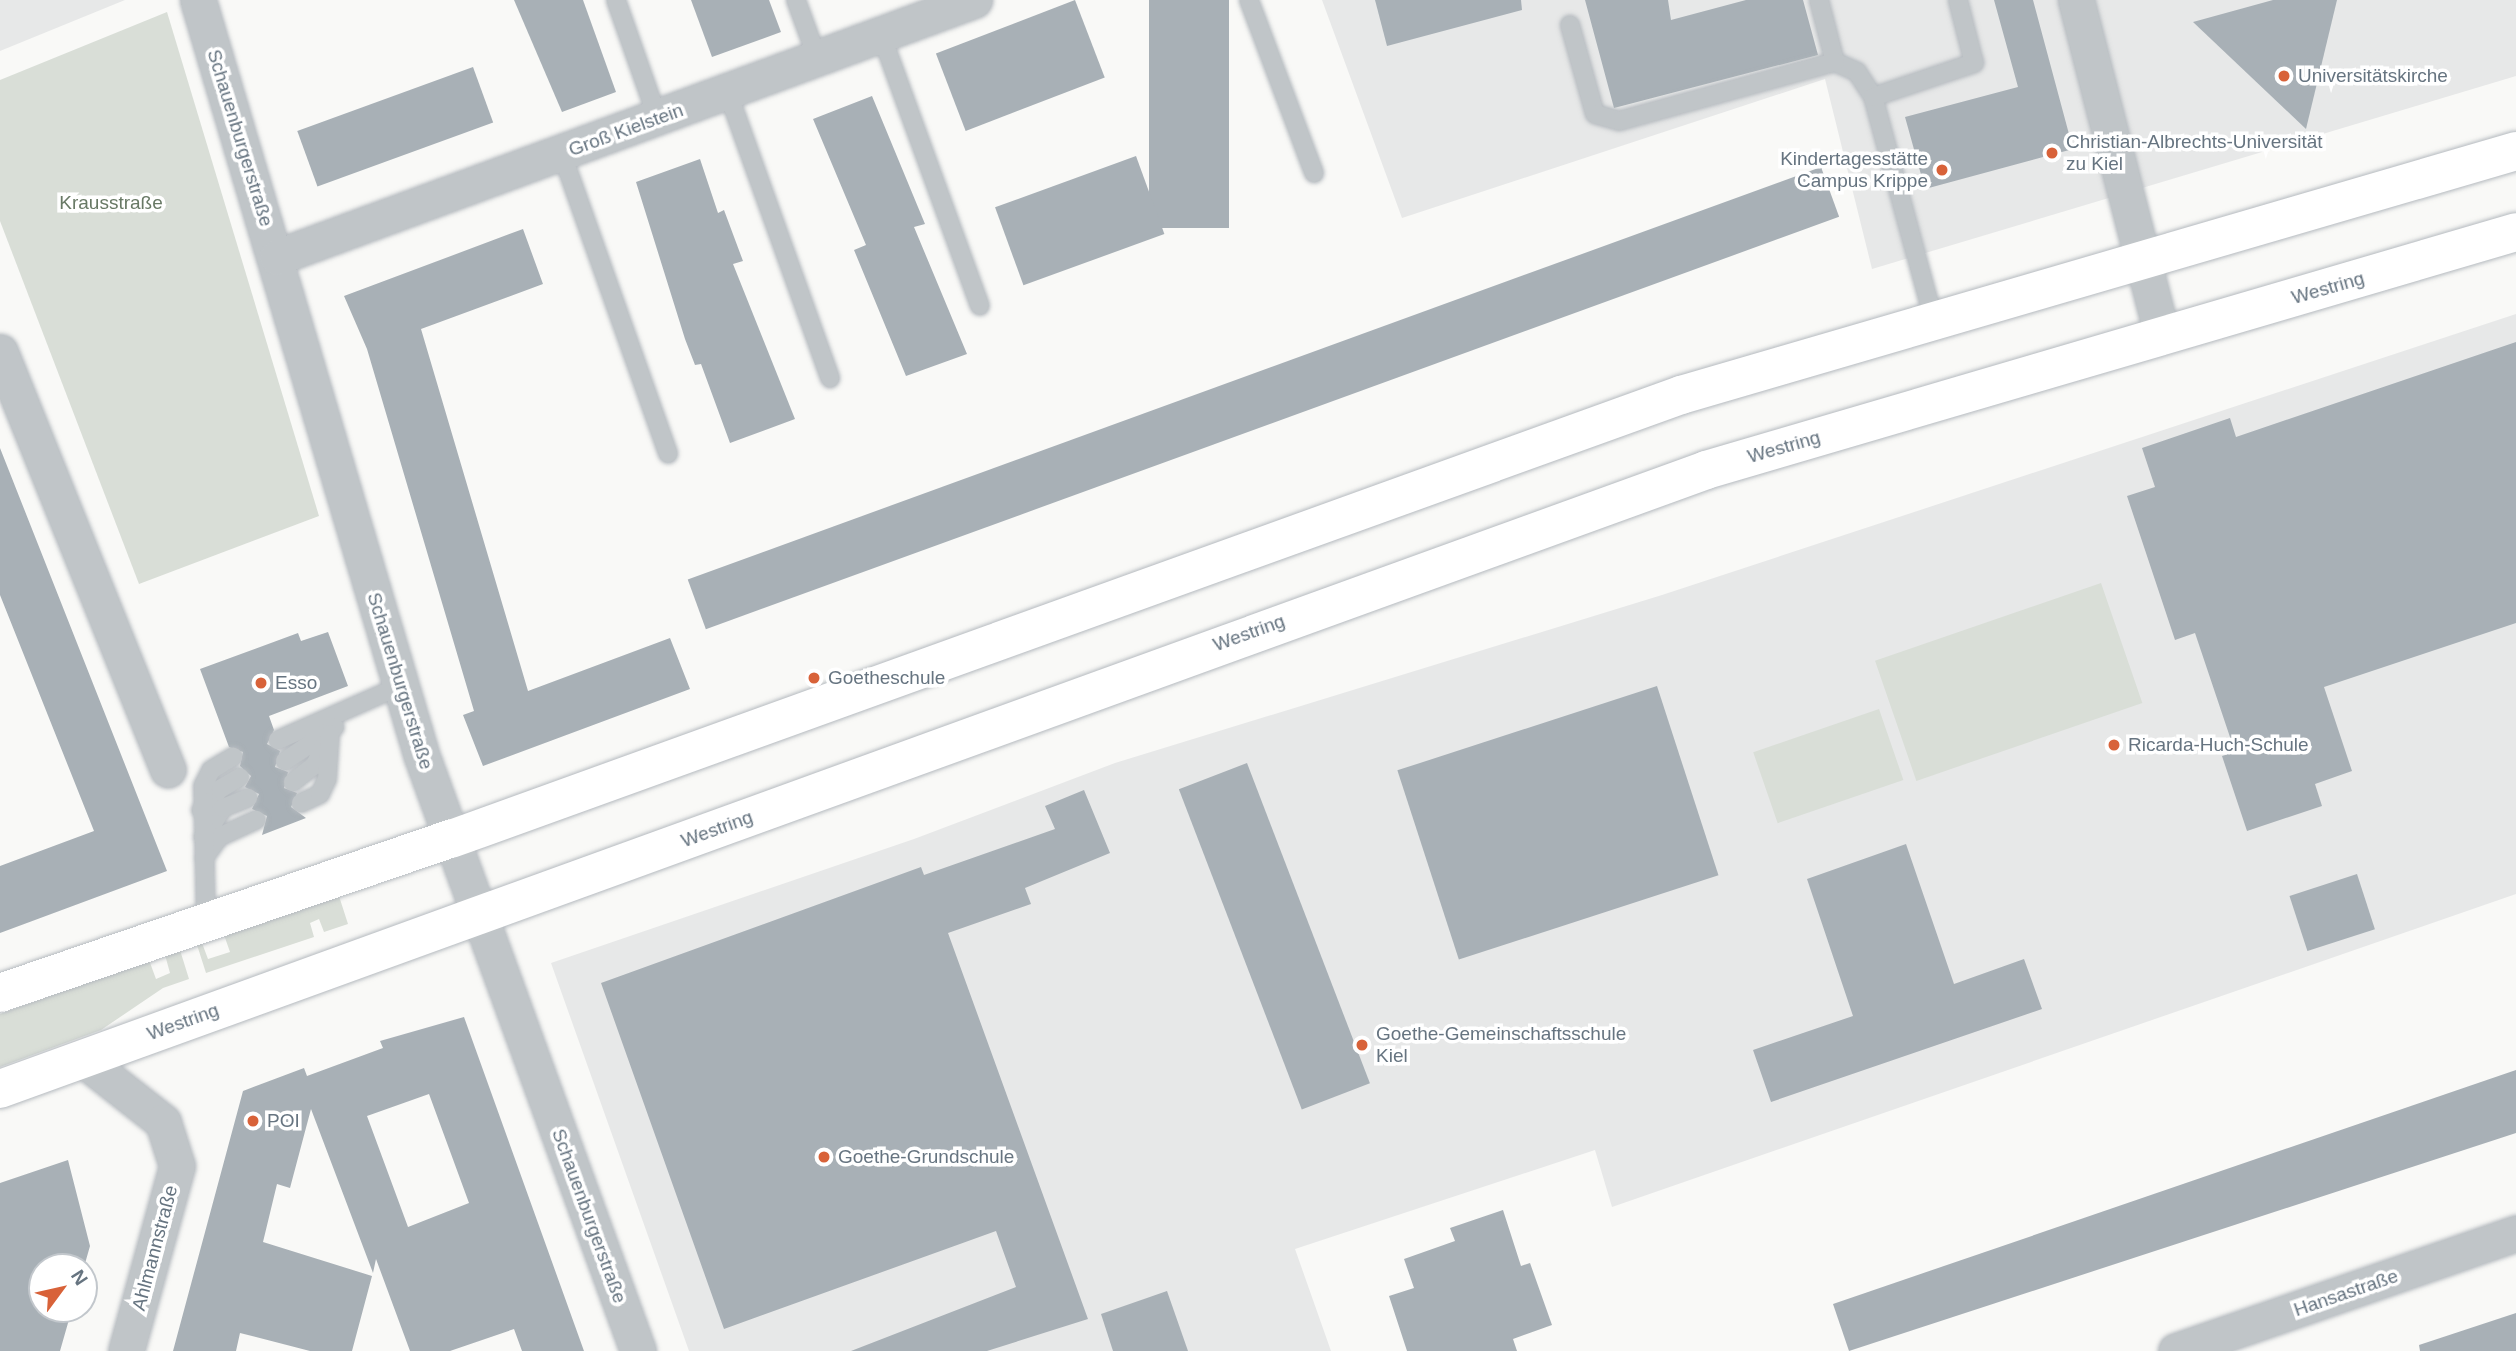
<!DOCTYPE html>
<html>
<head>
<meta charset="utf-8">
<style>
	body { margin:0 }
	#map { position:relative; width:2516px; height:1351px; overflow:hidden; background:#f9f9f7; font-family:Helvetica,sans-serif }
	div>[style] { position:absolute }
	[style*='--x'] { left:calc(var(--x)*1px); top:calc(var(--y)*1px); width:calc(var(--w)*1px); rotate:calc(var(--a)*1deg) }
	.built>* { inset:0; background:#e7e8e8 }
	.green>* { inset:0; background:#d9ded7; transform-origin:0 0 }
	.building>* { inset:0; background:#a8b0b6; transform-origin:0 0 }
	.roads { filter:drop-shadow(0 0 2px #b5babf) drop-shadow(0 0 2px #b5babf) }
	.lane>* { height:18px; margin:-9px; padding:0 9px; transform-origin:9px; border-radius:9px; background:#c0c5c8 }
	.street>* { height:35px; margin:-17.5px; padding:0 17.5px; transform-origin:17.5px; border-radius:17.5px; background:#c0c5c8 }
	.secondary>* { height:38px; margin:-19px; padding:0 19px; transform-origin:19px; border-radius:19px; background:#fff }
	.dots>* { width:19px; height:19px; translate:-50% -50%; box-sizing:border-box; border:4px solid #fff; border-radius:50% }
	span { translate:-50% -50%; white-space:nowrap; text-align:center; line-height:1.15; -webkit-text-stroke:7px #fff; paint-order:stroke }
	.poi-label { font-size:19px; color:#667480 }
	.left { translate:0 -50%; text-align:left }
	.right { translate:-100% -50%; text-align:right }
	.street-label { font-size:19px; color:#667480 }
	.park-label { font-size:19px; color:#687965 }
	.north { position:absolute; left:28px; top:1253px; width:70px; height:70px; box-sizing:border-box; background:#fff; border:2px solid #c2c7cc; border-radius:50%; rotate:57deg; font-size:19px; font-weight:700; line-height:28px; text-align:center; color:#667480 }
	.north::after { content:''; display:block; margin:auto; width:24px; height:32px; background:#d86239; clip-path:polygon(50% 0,100% 100%,50% 72%,0 100%) }
</style>
</head>
<body>
<div id="map">
	<div class="built">
		<i style="clip-path:polygon(0 0,125px 0,0 51px)"></i>
		<i style="clip-path:polygon(1322px 0,2516px 0,2516px 76px,1872px 269px,1825px 79px,1402px 218px)"></i>
		<i style="clip-path:polygon(2516px 314px,2516px 894px,1612px 1207px,1595px 1150px,1295px 1249px,1331px 1351px,689px 1351px,551px 963px,914px 839px,1115px 763px,1662px 595px)"></i>
	</div>
	<div class="green">
		<i style="clip-path:polygon(167px 12px,319px 516px,139px 584px,0 221px,0 80px)"></i>
		<i style="left:2101px;top:583px;width:127px;height:239px;rotate:71deg"></i>
		<i style="left:1879px;top:709px;width:75px;height:133px;rotate:71deg"></i>
		<i style="clip-path:polygon(339px 896px,348px 924px,324px 932px,319px 919px,310px 923px,314px 937px,206px 973px,197px 945px,202px 943px,208px 959px,230px 952px,224px 935px)"></i>
		<i style="clip-path:polygon(180px 950px,189px 979px,163px 988px,101px 1030px,0 1067px,0 1014px,149px 960px,156px 979px,170px 973px,165px 955px)"></i>
	</div>
	<div class="building">
		<i style="clip-path:polygon(514px 0,583px 0,616px 92px,562px 112px)"></i>
		<i style="clip-path:polygon(691px 0,769px 0,781px 32px,712px 57px)"></i>
		<i style="left:1075px;top:0;width:83px;height:149px;rotate:69deg"></i>
		<i style="left:1149px;top:0;width:80px;height:228px"></i>
		<i style="clip-path:polygon(1375px 0,1521px 0,1522px 10px,1387px 46px)"></i>
		<i style="clip-path:polygon(1585px 0,1668px 0,1671px 20px,1746px 0,1803px 0,1818px 55px,1614px 108px)"></i>
		<i style="clip-path:polygon(1994px 0,2033px 0,2073px 149px,1925px 189px,1905px 117px,2018px 87px)"></i>
		<i style="clip-path:polygon(2273px 0,2337px 0,2306px 129px,2193px 22px)"></i>
		<i style="left:473px;top:67px;width:59px;height:187px;rotate:70deg"></i>
		<i style="clip-path:polygon(872px 96px,925px 224px,914px 227px,967px 354px,906px 376px,854px 250px,866px 245px,813px 119px)"></i>
		<i style="left:1136px;top:156px;width:83px;height:150px;rotate:70deg"></i>
		<i style="clip-path:polygon(700px 159px,718px 213px,724px 210px,743px 261px,733px 264px,795px 419px,730px 443px,701px 364px,695px 365px,685px 339px,636px 182px)"></i>
		<i style="left:1821px;top:167px;width:53px;height:1206px;rotate:70deg"></i>
		<i style="clip-path:polygon(523px 229px,543px 284px,421px 329px,528px 691px,670px 638px,690px 689px,483px 766px,463px 715px,474px 711px,367px 349px,344px 296px)"></i>
		<i style="clip-path:polygon(2516px 342px,2516px 623px,2324px 687px,2352px 771px,2315px 784px,2322px 806px,2247px 831px,2222px 756px,2235px 752px,2195px 633px,2175px 640px,2127px 496px,2155px 487px,2142px 448px,2230px 418px,2236px 437px)"></i>
		<i style="clip-path:polygon(0 448px,167px 871px,0 933px,0 866px,94px 831px,0 595px)"></i>
		<i style="clip-path:polygon(328px 632px,348px 686px,269px 716px,274px 730px,267px 744px,280px 751px,275px 767px,288px 772px,284px 788px,297px 793px,291px 807px,306px 818px,262px 835px,267px 816px,252px 809px,259px 794px,245px 787px,251px 776px,240px 766px,243px 752px,229px 747px,200px 669px,298px 633px,301px 641px)"></i>
		<i style="left:1657px;top:686px;width:199px;height:273px;rotate:72deg"></i>
		<i style="left:1247px;top:763px;width:343px;height:73px;rotate:69deg"></i>
		<i style="clip-path:polygon(1084px 790px,1110px 853px,1025px 888px,1031px 904px,948px 933px,1088px 1319px,987px 1351px,851px 1351px,1016px 1287px,996px 1231px,724px 1329px,601px 983px,921px 867px,924px 875px,1055px 829px,1045px 806px)"></i>
		<i style="clip-path:polygon(1906px 844px,1954px 984px,2024px 959px,2042px 1009px,1771px 1102px,1753px 1050px,1853px 1016px,1807px 879px)"></i>
		<i style="left:2357px;top:874px;width:58px;height:71px;rotate:72deg"></i>
		<i style="clip-path:polygon(evenodd,464px 1017px,584px 1351px,522px 1351px,514px 1329px,450px 1351px,410px 1351px,376px 1259px,373px 1273px,311px 1109px,290px 1188px,277px 1184px,263px 1242px,372px 1276px,352px 1351px,310px 1351px,240px 1333px,236px 1351px,173px 1351px,243px 1091px,304px 1068px,307px 1076px,383px 1048px,380px 1041px,464px 1017px,429px 1094px,469px 1203px,408px 1227px,367px 1116px,429px 1094px)"></i>
		<i style="clip-path:polygon(2516px 1070px,2516px 1133px,1849px 1351px,1833px 1304px)"></i>
		<i style="clip-path:polygon(68px 1160px,90px 1246px,84px 1267px,42px 1267px,42px 1309px,72px 1309px,60px 1351px,0 1351px,0 1183px)"></i>
		<i style="clip-path:polygon(1503px 1210px,1521px 1266px,1530px 1263px,1552px 1325px,1513px 1339px,1517px 1351px,1407px 1351px,1389px 1296px,1414px 1288px,1404px 1259px,1455px 1241px,1450px 1228px)"></i>
		<i style="clip-path:polygon(1167px 1291px,1188px 1351px,1113px 1351px,1101px 1314px)"></i>
		<i style="clip-path:polygon(2516px 1313px,2516px 1351px,2420px 1351px,2419px 1345px)"></i>
	</div>
	<div class="roads">
		<div class="lane">
			<i style="--x:616;--y:0;--w:126;--a:70.6"></i>
			<i style="--x:796;--y:0;--w:64;--a:69.9"></i>
			<i style="--x:1249;--y:0;--w:185;--a:69.4"></i>
			<i style="--x:1819;--y:0;--w:64;--a:75.5"></i>
			<i style="--x:1835;--y:62;--w:24;--a:24"></i>
			<i style="--x:1857;--y:72;--w:30;--a:57"></i>
			<i style="--x:1570;--y:25;--w:92;--a:74.3"></i>
			<i style="--x:1595;--y:114;--w:25;--a:16"></i>
			<i style="--x:1619;--y:121;--w:224;--a:-15.3"></i>
			<i style="--x:882;--y:37;--w:286;--a:70"></i>
			<i style="--x:728;--y:93;--w:303;--a:70.3"></i>
			<i style="--x:562;--y:154;--w:318;--a:70.5"></i>
			<i style="--x:1934;--y:321;--w:232;--a:-105.2"></i>
			<i style="--x:1873;--y:97;--w:107;--a:-18.6"></i>
			<i style="--x:1974;--y:63;--w:65;--a:-104.3"></i>
			<i style="--x:278;--y:740;--w:133;--a:-23.9"></i>
			<i style="--x:285;--y:761;--w:60;--a:-34.2"></i>
			<i style="--x:293;--y:782;--w:28;--a:-38"></i>
			<i style="--x:315;--y:765;--w:23;--a:-65"></i>
			<i style="--x:301;--y:803;--w:21;--a:-25"></i>
			<i style="--x:320;--y:794;--w:17;--a:-65"></i>
			<i style="--x:327;--y:779;--w:45;--a:-86.2"></i>
			<i style="--x:201;--y:810;--w:28;--a:-48"></i>
			<i style="--x:220;--y:789;--w:23;--a:-31"></i>
			<i style="--x:203;--y:837;--w:35;--a:-55"></i>
			<i style="--x:223;--y:808;--w:27;--a:-22"></i>
			<i style="--x:204;--y:858;--w:26;--a:-54"></i>
			<i style="--x:219;--y:837;--w:41;--a:-24.7"></i>
			<i style="--x:206;--y:924;--w:138;--a:-91.2"></i>
			<i style="--x:203;--y:786;--w:18;--a:-63"></i>
			<i style="--x:211;--y:770;--w:26;--a:-31"></i>
		</div>
		<div class="street">
			<i style="--x:198;--y:0;--w:786;--a:73.52"></i>
			<i style="--x:421;--y:754;--w:635;--a:70.02"></i>
			<i style="--x:2076;--y:0;--w:347;--a:75.6"></i>
			<i style="--x:277;--y:257;--w:743;--a:-20.24"></i>
			<i style="--x:0;--y:352;--w:450;--a:68.1"></i>
			<i style="--x:83;--y:1059;--w:102;--a:38.2"></i>
			<i style="--x:163;--y:1122;--w:46;--a:72.3"></i>
			<i style="--x:177;--y:1166;--w:192;--a:105.4"></i>
			<i style="--x:2176;--y:1351;--w:360;--a:-19.1"></i>
		</div>
		<div class="secondary">
			<i style="--x:0;--y:993;--w:477;--a:-18.9"></i>
			<i style="--x:451;--y:839;--w:1308;--a:-19.85"></i>
			<i style="--x:1681;--y:395;--w:870;--a:-16.29"></i>
			<i style="--x:0;--y:1089;--w:1815;--a:-19.94"></i>
			<i style="--x:1706;--y:470;--w:844;--a:-16.37"></i>
		</div>
	</div>
	<div class="dots">
		<i style="left:2284px;top:76px;background:#d86239"></i>
		<i style="left:2052px;top:153px;background:#d86239"></i>
		<i style="left:1942px;top:170px;background:#d86239"></i>
		<i style="left:814px;top:678px;background:#d86239"></i>
		<i style="left:261px;top:683px;background:#d86239"></i>
		<i style="left:2114px;top:745px;background:#d86239"></i>
		<i style="left:1362px;top:1045px;background:#d86239"></i>
		<i style="left:253px;top:1121px;background:#d86239"></i>
		<i style="left:824px;top:1157px;background:#d86239"></i>
	</div>
	<div class="poi-label">
		<span class="left" style="left:2298px;top:76px">Universitätskirche</span>
		<span class="left" style="left:2066px;top:153px">Christian-Albrechts-Universität<br>zu Kiel</span>
		<span class="right" style="left:1928px;top:170px">Kindertagesstätte<br>Campus Krippe</span>
		<span class="left" style="left:828px;top:678px">Goetheschule</span>
		<span class="left" style="left:275px;top:683px">Esso</span>
		<span class="left" style="left:2128px;top:745px">Ricarda-Huch-Schule</span>
		<span class="left" style="left:1376px;top:1045px">Goethe-Gemeinschaftsschule<br>Kiel</span>
		<span class="left" style="left:267px;top:1121px">POI</span>
		<span class="left" style="left:838px;top:1157px">Goethe-Grundschule</span>
	</div>
	<div class="street-label">
		<span style="left:626px;top:130px;rotate:-20deg">Groß Kielstein</span>
		<span style="left:240px;top:138px;rotate:73deg">Schauenburgerstraße</span>
		<span style="left:2328px;top:288px;rotate:-16deg">Westring</span>
		<span style="left:1784px;top:447px;rotate:-16deg">Westring</span>
		<span style="left:1249px;top:633px;rotate:-20deg">Westring</span>
		<span style="left:400px;top:681px;rotate:73deg">Schauenburgerstraße</span>
		<span style="left:717px;top:829px;rotate:-20deg">Westring</span>
		<span style="left:183px;top:1022px;rotate:-20deg">Westring</span>
		<span style="left:589px;top:1216px;rotate:70deg">Schauenburgerstraße</span>
		<span style="left:155px;top:1248px;rotate:-75deg">Ahlmannstraße</span>
		<span style="left:2346px;top:1293px;rotate:-19deg">Hansastraße</span>
	</div>
	<div class="park-label">
		<span style="left:111px;top:203px">Krausstraße</span>
	</div>
	<div class="north">N</div>
</div>
</body>
</html>
